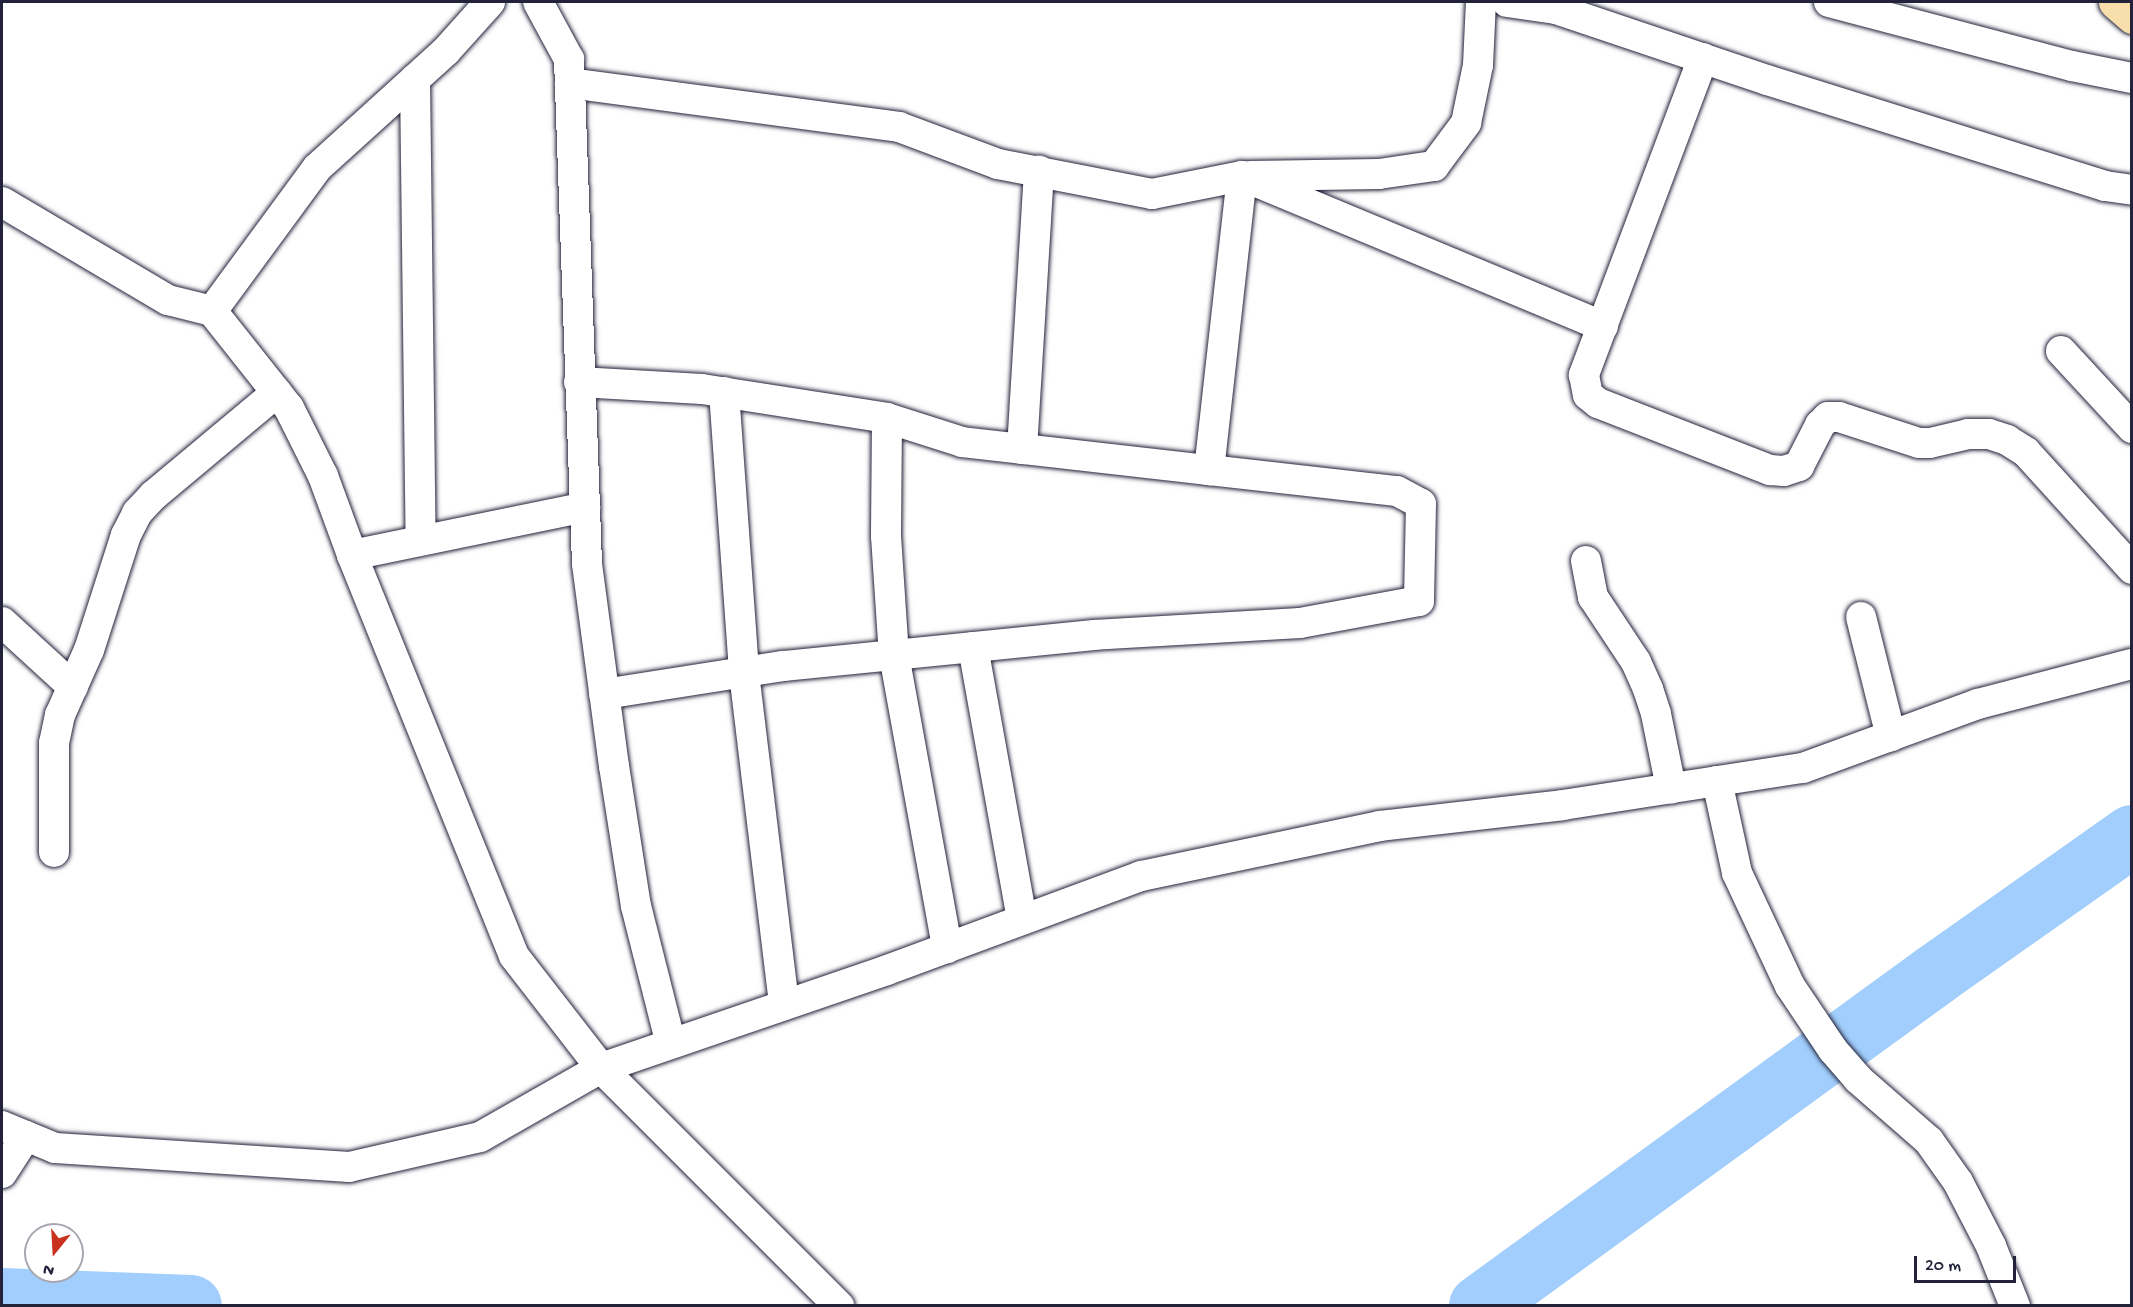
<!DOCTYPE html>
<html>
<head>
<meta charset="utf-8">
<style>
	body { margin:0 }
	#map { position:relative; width:2133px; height:1307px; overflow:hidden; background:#fff; font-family:"Gochi Hand",sans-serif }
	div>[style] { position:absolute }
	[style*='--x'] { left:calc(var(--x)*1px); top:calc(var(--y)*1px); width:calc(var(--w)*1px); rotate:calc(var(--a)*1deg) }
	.river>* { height:62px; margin:-31px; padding:0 31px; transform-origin:31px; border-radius:31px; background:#a1cefc }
	.roads { filter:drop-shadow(0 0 2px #22223b) drop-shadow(0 0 2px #22223b) }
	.minor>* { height:30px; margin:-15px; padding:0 15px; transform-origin:15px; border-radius:15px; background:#fff }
	.primary>* { height:33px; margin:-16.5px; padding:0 16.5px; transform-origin:16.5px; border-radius:16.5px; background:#f8deab }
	span { translate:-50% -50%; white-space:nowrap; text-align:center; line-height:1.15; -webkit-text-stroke:4.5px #fff; paint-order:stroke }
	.frame { position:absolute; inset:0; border:3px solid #22223b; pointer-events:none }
	.north { position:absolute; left:24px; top:1223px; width:60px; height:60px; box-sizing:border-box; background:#fff; border:2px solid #a7a7b1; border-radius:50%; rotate:198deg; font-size:16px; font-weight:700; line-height:24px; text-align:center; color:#22223b }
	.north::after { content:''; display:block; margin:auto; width:21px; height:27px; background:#c8321e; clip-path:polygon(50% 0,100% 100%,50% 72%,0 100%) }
	.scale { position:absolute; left:1914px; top:1256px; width:102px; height:27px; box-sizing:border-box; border:3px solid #22223b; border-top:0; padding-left:8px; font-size:18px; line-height:21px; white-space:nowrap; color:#22223b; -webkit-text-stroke:4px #fff; paint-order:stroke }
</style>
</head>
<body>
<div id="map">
	<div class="river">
		<i style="--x:2;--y:1299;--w:189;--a:2.1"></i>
		<i style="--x:1480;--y:1306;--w:563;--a:-36.03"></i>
		<i style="--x:1935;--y:975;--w:241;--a:-35.2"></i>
	</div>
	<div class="roads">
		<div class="minor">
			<i style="--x:538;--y:2;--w:65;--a:61.5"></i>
			<i style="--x:569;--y:59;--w:505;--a:87.96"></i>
			<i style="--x:587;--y:564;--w:204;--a:82.4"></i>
			<i style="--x:614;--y:766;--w:142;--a:81.1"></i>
			<i style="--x:636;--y:906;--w:142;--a:75.8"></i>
			<i style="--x:1507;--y:2;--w:49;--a:8.1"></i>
			<i style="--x:1556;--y:9;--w:223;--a:18.6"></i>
			<i style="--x:1767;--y:80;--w:354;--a:17.4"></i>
			<i style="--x:2105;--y:186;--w:27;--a:8"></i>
			<i style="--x:1829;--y:2;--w:251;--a:14.8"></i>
			<i style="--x:2072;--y:66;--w:61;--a:11.3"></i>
			<i style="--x:1703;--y:58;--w:339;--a:110.6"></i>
			<i style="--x:1584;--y:375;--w:20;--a:79"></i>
			<i style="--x:1588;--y:395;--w:13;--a:39"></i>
			<i style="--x:1598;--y:403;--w:185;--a:21.3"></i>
			<i style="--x:1770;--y:470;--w:14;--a:4"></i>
			<i style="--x:1784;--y:471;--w:16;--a:-18"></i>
			<i style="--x:1799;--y:466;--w:46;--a:-62.9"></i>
			<i style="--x:1820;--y:425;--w:11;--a:-45"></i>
			<i style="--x:1828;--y:417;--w:11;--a:0"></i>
			<i style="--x:1839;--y:417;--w:84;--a:18"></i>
			<i style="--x:1919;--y:443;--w:11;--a:0"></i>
			<i style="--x:1930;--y:443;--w:39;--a:-13"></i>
			<i style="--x:1968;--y:434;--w:21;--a:0"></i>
			<i style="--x:1989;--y:434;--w:19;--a:18"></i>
			<i style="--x:2007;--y:440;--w:22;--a:32"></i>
			<i style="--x:2026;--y:452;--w:158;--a:47.8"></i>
			<i style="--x:415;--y:79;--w:461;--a:89.3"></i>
			<i style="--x:570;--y:83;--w:332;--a:7.6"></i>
			<i style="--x:899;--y:127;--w:106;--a:20.5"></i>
			<i style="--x:998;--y:164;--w:157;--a:11"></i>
			<i style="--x:1152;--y:194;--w:92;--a:-11.3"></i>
			<i style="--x:1242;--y:176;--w:296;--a:96.4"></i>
			<i style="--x:1209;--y:470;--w:189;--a:6.4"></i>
			<i style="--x:1397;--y:491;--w:27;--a:28"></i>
			<i style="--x:1421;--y:504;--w:97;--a:91.2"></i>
			<i style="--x:1419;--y:601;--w:121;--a:169.5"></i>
			<i style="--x:1300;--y:623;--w:206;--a:176.7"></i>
			<i style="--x:1094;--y:635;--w:313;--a:174.3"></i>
			<i style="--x:783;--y:666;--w:181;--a:171.1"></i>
			<i style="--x:1242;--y:176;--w:391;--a:22.6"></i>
			<i style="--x:1251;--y:176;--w:128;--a:-0.9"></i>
			<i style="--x:1379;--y:174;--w:56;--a:-8.3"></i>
			<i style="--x:1434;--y:166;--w:54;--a:-53.3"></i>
			<i style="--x:1466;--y:123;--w:59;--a:-78.3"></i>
			<i style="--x:1478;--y:65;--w:63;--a:-87.3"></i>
			<i style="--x:2;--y:202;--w:193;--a:30.6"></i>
			<i style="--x:168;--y:300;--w:45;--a:14"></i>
			<i style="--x:212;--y:311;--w:124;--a:51.6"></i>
			<i style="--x:289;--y:408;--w:76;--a:63.4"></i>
			<i style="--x:323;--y:476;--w:84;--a:69.8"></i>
			<i style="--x:352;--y:555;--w:432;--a:68"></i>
			<i style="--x:514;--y:956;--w:142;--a:52.2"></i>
			<i style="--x:601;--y:1068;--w:337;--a:45"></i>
			<i style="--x:212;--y:311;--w:177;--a:-53.7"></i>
			<i style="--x:317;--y:168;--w:174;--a:-42.2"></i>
			<i style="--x:446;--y:51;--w:66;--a:-48.1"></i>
			<i style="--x:2061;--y:351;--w:105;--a:47.3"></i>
			<i style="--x:579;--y:382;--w:123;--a:3.3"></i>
			<i style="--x:702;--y:389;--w:187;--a:8.9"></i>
			<i style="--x:887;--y:418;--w:79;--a:17.7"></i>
			<i style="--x:962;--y:442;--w:249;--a:6.5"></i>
			<i style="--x:724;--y:392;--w:282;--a:85.9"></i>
			<i style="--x:744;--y:673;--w:334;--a:83.1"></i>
			<i style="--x:887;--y:418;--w:118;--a:90.5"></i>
			<i style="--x:886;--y:536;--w:119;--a:86.2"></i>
			<i style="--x:894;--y:655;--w:298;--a:79.7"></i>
			<i style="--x:1022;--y:449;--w:279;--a:-86.5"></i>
			<i style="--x:352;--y:555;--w:238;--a:-11.6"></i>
			<i style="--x:1586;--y:561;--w:37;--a:79"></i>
			<i style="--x:1593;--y:597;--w:78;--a:56.5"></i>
			<i style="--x:1636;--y:662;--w:30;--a:66"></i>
			<i style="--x:1648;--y:689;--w:26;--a:72"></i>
			<i style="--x:1656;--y:714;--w:76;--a:78.5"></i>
			<i style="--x:1861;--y:617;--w:123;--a:75.9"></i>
			<i style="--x:2;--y:622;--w:96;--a:42.5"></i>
			<i style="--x:973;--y:647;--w:277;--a:79.8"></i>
			<i style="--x:1717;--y:781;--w:94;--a:77.7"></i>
			<i style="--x:1737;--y:873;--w:125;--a:64.9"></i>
			<i style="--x:1790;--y:986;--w:77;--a:56.1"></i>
			<i style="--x:1833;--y:1050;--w:38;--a:49"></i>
			<i style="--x:1858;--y:1079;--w:94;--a:41.1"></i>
			<i style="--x:1929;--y:1141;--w:50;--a:54.7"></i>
			<i style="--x:1958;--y:1182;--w:72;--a:62.7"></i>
			<i style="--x:1991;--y:1246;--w:65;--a:68.2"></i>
			<i style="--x:54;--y:852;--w:109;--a:-90"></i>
			<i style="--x:54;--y:743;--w:29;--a:-78"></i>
			<i style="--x:60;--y:715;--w:71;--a:-66"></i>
			<i style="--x:89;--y:650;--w:121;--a:-72.2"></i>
			<i style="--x:126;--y:535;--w:25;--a:-63"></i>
			<i style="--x:137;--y:513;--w:25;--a:-47"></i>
			<i style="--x:154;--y:495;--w:160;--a:-39.9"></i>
			<i style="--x:2;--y:1126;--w:57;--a:22.5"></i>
			<i style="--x:55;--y:1148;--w:295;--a:3.7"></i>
			<i style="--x:349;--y:1167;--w:134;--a:-12.9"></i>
			<i style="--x:480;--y:1137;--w:139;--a:-29.7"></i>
			<i style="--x:601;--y:1068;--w:302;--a:-18.9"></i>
			<i style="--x:887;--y:970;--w:271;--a:-20.3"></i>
			<i style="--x:1141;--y:876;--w:244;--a:-11.8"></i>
			<i style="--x:1380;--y:826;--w:184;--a:-6.5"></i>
			<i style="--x:1563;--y:805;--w:243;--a:-8.8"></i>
			<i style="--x:1803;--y:768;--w:186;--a:-20.1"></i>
			<i style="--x:1978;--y:704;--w:159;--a:-14.6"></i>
			<i style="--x:2;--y:1173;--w:44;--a:-57"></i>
		</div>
		<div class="primary">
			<i style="--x:2115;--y:2;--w:23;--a:41"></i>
		</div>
	</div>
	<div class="frame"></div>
	<div class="north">N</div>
	<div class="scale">20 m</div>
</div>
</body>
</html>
